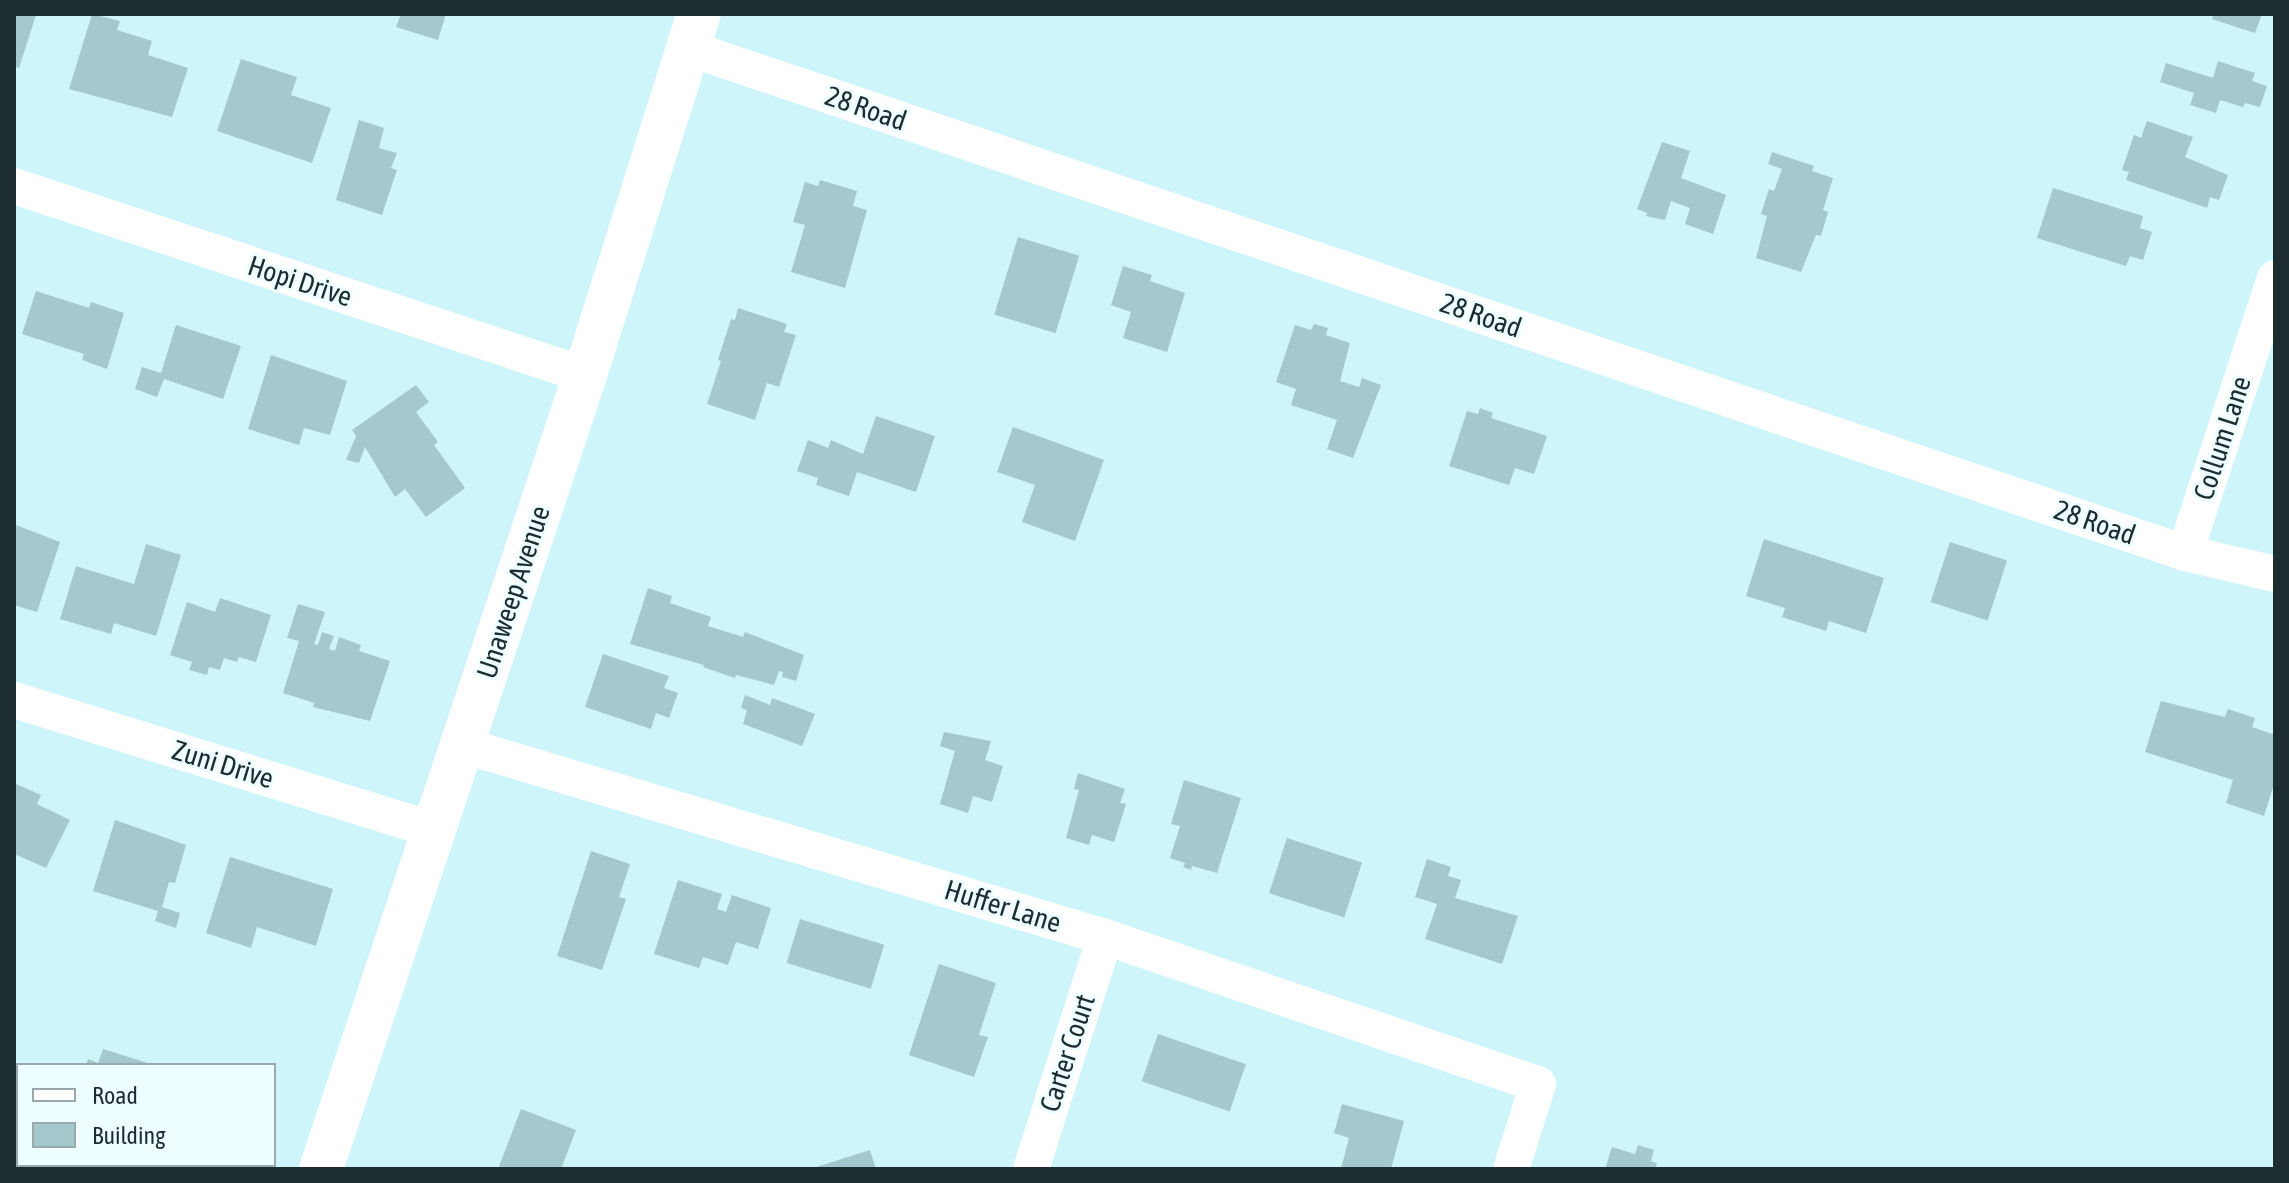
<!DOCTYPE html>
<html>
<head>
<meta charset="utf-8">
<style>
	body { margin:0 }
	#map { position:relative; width:2289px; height:1183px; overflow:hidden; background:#cef5f9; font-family:"Asap Condensed",sans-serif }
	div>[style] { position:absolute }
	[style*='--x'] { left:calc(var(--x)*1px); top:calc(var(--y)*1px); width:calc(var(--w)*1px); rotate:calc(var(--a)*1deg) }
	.building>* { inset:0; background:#a4c9cd; transform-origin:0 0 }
	.minor>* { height:36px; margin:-18px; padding:0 18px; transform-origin:18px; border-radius:18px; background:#fff }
	.secondary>* { height:44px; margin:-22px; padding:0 22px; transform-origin:22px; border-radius:22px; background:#fff }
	span { translate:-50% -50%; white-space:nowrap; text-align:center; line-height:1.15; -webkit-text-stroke:6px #eefdff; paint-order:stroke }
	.street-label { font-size:28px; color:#1d2c2e }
	.frame { position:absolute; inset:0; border:16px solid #1d2c2e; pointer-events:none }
	.legend { position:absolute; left:16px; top:1063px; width:260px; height:104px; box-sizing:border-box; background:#eefdff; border:2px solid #9aa9ab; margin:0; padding:10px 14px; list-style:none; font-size:24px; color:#1d2c2e }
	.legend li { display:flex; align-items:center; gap:16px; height:40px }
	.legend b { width:40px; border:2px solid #9aa9ab }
</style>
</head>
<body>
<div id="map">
	<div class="building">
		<i style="clip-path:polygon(14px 14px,36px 15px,19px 68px,14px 66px)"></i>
		<i style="clip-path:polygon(92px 14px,120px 21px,117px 30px,152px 41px,148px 55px,188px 68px,172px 117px,69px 89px)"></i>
		<i style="clip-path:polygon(401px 14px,446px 14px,438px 40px,396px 27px)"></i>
		<i style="clip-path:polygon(2214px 14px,2262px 14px,2255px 33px,2212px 19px)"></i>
		<i style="clip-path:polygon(241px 59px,297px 77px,291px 95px,331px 108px,312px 163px,217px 131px)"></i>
		<i style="clip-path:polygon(2218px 61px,2255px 73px,2252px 81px,2267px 86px,2260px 107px,2245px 103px,2243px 107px,2220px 100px,2216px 113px,2190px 105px,2194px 93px,2160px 82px,2166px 63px,2213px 78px)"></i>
		<i style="clip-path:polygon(359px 120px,384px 128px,379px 148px,397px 153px,391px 168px,397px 170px,382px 215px,336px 200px)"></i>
		<i style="clip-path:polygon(2147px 121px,2193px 137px,2185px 157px,2228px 175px,2219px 200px,2210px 197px,2207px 208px,2126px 180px,2129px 172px,2122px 170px,2134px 135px,2141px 138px)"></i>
		<i style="clip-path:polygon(1662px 142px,1690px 151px,1681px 178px,1726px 195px,1713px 234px,1685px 224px,1690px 208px,1671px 201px,1665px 220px,1646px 216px,1647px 213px,1637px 209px)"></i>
		<i style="clip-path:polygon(1772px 152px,1814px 166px,1812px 171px,1833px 178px,1823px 210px,1828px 212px,1821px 236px,1816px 235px,1801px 272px,1756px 258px,1767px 216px,1761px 214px,1769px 189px,1774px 191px,1782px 169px,1768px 164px)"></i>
		<i style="clip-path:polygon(820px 180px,857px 191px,853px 206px,867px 210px,845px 288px,791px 272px,805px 225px,793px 222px,805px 182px,818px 186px)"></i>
		<i style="clip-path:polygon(2053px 188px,2143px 216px,2140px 228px,2152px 232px,2143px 260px,2130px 256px,2126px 266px,2037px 238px)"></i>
		<i style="left:1018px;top:237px;width:64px;height:81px;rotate:17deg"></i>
		<i style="clip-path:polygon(1123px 266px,1152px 275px,1150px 281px,1185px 293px,1167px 352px,1123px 338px,1131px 312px,1111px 305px)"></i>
		<i style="clip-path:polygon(36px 291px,89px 308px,91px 302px,124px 313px,107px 369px,82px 360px,84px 354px,22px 334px)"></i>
		<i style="clip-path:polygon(738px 308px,787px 324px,784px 332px,796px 335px,779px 387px,767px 383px,755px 420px,707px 404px,721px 361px,718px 360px,731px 319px,735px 320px)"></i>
		<i style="clip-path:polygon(1314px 324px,1328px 328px,1326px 335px,1350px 343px,1340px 381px,1359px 387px,1362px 378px,1381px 385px,1353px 458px,1327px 449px,1337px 420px,1291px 405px,1296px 389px,1276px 382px,1295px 325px,1311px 330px)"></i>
		<i style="clip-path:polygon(176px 325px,241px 346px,223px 399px,164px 379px,157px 397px,135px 389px,142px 367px,161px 373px)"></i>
		<i style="clip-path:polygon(271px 355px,347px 381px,330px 435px,304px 428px,299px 445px,248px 429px)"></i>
		<i style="clip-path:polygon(416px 385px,429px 402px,416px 412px,438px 442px,434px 445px,465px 488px,426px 517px,405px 489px,395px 497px,365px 447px,359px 463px,346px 460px,356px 436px,352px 430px)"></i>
		<i style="clip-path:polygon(1480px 408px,1493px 413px,1491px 418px,1547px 436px,1534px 474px,1515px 468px,1509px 485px,1449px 466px,1467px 411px,1478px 414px)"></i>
		<i style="clip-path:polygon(876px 416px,935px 436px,916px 492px,857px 472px,849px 496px,816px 485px,818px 478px,797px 471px,808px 440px,828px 448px,831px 440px,863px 454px)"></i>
		<i style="clip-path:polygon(1013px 427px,1104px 460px,1075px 541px,1022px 522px,1035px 485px,997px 472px)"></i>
		<i style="clip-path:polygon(16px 525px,60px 542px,37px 612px,14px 605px)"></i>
		<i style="clip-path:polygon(1764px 539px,1884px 578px,1866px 633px,1829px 621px,1826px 631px,1782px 617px,1785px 608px,1746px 596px)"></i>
		<i style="left:1950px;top:542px;width:60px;height:63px;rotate:18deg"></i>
		<i style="clip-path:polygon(146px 544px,181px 555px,156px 636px,114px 623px,111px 634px,60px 619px,76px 566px,134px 584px)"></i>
		<i style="clip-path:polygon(648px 588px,672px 596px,670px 603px,711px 617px,708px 626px,743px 637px,745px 632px,804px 655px,796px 681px,782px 677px,783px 672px,779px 671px,774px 685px,736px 675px,735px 678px,703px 667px,704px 665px,630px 644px)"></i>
		<i style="clip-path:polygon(220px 598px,271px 615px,256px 662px,239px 657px,237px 662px,224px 658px,220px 670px,209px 667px,207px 675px,189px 670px,192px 662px,170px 655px,187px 602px,215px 612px)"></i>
		<i style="clip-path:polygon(298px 604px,325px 612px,314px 644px,318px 645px,322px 632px,334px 636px,329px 649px,335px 651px,339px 637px,361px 645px,359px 651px,390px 661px,370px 721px,313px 707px,314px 703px,283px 693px,299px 641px,287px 638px)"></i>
		<i style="clip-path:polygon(603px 654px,669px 676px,664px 688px,678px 693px,669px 718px,656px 713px,651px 729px,585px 707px)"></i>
		<i style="clip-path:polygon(745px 695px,770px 705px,772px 698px,815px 714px,802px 746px,743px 724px,747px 710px,741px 708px)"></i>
		<i style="clip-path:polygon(2161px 701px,2225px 717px,2228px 709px,2255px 718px,2252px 727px,2275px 735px,2275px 781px,2264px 816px,2226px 803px,2233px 780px,2145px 752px)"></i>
		<i style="clip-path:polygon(944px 732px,991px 741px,985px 760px,1003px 766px,992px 802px,973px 796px,968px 813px,940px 804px,955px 751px,940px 746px)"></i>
		<i style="clip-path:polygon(1078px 773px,1125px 789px,1120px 803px,1126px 804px,1114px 842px,1092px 835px,1089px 845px,1066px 838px,1079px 790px,1074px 789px)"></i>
		<i style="clip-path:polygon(1184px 780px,1241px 798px,1217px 873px,1192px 866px,1191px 870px,1183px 867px,1185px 863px,1170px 858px,1180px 826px,1171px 824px)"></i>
		<i style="clip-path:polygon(14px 783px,41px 795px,37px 804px,70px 820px,46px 868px,14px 854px)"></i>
		<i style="clip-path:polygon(115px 820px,186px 845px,175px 883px,169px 882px,162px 907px,180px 913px,176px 928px,155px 921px,158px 911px,93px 891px)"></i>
		<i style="left:1287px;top:838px;width:79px;height:58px;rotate:18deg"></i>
		<i style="clip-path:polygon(591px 851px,630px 864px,619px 897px,626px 899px,602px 970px,557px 956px)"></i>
		<i style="clip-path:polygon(230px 857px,333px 889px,316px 946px,257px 927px,251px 948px,206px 933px)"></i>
		<i style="clip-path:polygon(1427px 859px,1451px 867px,1448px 876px,1461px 880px,1455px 898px,1518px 916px,1502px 964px,1425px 939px,1437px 904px,1415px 897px)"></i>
		<i style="clip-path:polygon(678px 880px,722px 894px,717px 909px,726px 912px,732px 895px,771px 908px,758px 949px,736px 942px,728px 965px,703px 957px,699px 968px,654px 954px)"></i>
		<i style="left:800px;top:919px;width:88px;height:46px;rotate:17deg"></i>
		<i style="clip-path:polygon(939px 964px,996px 983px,979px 1035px,988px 1037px,974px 1077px,909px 1055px)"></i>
		<i style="left:1158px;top:1034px;width:93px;height:50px;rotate:19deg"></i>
		<i style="clip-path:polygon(103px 1049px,151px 1064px,151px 1065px,86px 1065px,88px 1059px,98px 1063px)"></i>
		<i style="clip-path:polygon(1342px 1104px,1404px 1121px,1391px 1169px,1341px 1169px,1349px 1138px,1334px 1133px)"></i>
		<i style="clip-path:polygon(521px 1109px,576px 1130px,561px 1169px,498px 1169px)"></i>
		<i style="clip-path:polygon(1638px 1145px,1654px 1150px,1651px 1161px,1657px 1163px,1655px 1169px,1605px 1169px,1612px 1147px,1635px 1154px)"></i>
		<i style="clip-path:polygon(870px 1150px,876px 1169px,813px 1169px,813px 1168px)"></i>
		<i style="left:22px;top:1165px;width:89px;height:4px"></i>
	</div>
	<div class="minor">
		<i style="--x:688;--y:48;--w:1580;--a:18.64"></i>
		<i style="--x:2185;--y:553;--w:92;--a:13.1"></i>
		<i style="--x:14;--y:186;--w:601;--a:18.31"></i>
		<i style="--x:2185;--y:553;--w:289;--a:-71.9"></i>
		<i style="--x:14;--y:700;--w:437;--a:17.2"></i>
		<i style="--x:462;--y:745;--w:671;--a:16.63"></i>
		<i style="--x:1105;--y:937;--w:457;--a:18.8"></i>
		<i style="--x:1538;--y:1084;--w:89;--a:107.6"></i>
		<i style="--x:1031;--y:1169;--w:244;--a:-72.3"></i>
	</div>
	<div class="secondary">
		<i style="--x:321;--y:1169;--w:837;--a:-71.61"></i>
		<i style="--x:585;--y:375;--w:379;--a:-72.5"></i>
	</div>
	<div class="street-label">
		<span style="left:866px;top:108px;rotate:19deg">28 Road</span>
		<span style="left:300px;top:281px;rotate:18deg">Hopi Drive</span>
		<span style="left:1481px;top:315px;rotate:19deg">28 Road</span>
		<span style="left:2222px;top:438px;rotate:-72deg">Collum Lane</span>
		<span style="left:2095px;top:522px;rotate:19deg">28 Road</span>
		<span style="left:513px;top:592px;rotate:-72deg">Unaweep Avenue</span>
		<span style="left:223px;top:764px;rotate:17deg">Zuni Drive</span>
		<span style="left:1003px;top:906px;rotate:17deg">Huffer Lane</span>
		<span style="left:1067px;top:1053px;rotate:-72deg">Carter Court</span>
	</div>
	<div class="frame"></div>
	<ul class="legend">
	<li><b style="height:10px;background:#fff"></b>Road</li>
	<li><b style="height:22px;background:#a4c9cd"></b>Building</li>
	</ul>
</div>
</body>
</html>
